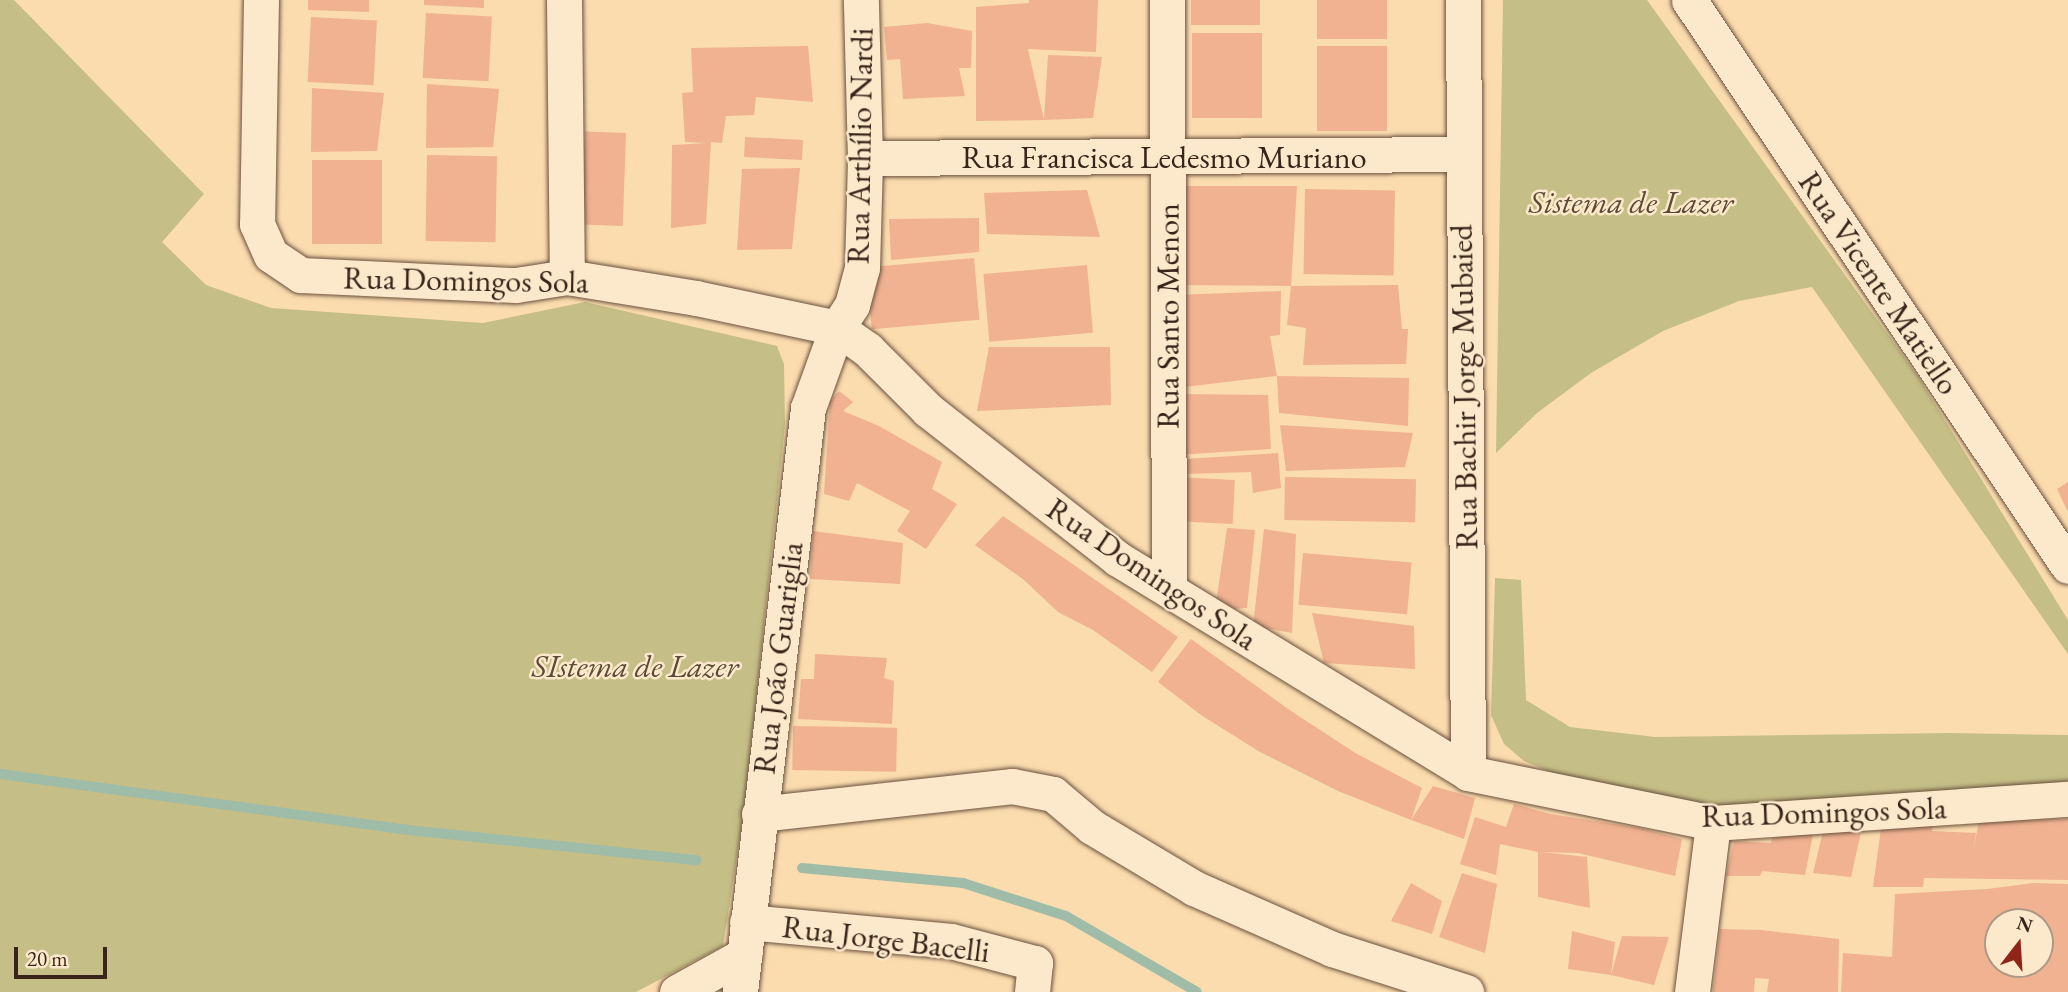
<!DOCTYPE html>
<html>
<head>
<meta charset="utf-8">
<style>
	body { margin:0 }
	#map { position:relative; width:2068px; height:992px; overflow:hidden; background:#fbdcae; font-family:"EB Garamond",serif }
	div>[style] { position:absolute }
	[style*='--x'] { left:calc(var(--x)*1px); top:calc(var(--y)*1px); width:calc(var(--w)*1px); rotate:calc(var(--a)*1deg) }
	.green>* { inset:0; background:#c5be86 }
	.stream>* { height:10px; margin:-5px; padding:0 5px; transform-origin:5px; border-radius:5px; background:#9fbca8 }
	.building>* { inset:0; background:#f0b291; transform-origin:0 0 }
	.roads { filter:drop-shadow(0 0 2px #6a513f) drop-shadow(0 0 2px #6a513f) }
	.minor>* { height:35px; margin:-17.5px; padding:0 17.5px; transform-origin:17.5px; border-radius:17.5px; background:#fce8ca }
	span { translate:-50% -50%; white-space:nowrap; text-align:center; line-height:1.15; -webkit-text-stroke:5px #fce8ca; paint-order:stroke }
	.street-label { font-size:32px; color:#39231a }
	.park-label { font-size:32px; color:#5c4a35; font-style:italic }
	.north { position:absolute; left:1984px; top:908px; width:70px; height:70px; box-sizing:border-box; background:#fce8ca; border:2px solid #ae9984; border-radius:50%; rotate:17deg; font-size:19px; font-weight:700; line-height:28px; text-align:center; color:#39231a }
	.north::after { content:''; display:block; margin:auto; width:24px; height:32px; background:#8f2418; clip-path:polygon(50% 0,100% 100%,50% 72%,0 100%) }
	.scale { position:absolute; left:14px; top:947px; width:93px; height:32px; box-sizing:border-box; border:4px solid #39231a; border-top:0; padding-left:9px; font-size:21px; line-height:24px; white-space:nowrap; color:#39231a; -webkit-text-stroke:5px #fce8ca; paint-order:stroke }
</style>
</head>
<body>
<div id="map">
	<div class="green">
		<i style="clip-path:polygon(0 0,14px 0,204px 194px,162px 242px,206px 285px,271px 308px,483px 323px,585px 302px,777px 346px,784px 364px,785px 425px,745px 803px,723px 946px,636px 992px,0 992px)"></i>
		<i style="clip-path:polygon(1503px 0,1647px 0,1917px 375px,2068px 620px,2068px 654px,1812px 287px,1739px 301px,1663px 331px,1591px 373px,1537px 413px,1496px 453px)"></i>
		<i style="clip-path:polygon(1495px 578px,1521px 580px,1526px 700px,1570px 727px,1655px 737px,1950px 733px,2068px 735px,2068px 788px,1731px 806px,1649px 801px,1577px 783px,1524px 761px,1504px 744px,1491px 715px)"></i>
	</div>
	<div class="stream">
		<i style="--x:0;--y:774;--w:422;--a:7.8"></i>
		<i style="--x:418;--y:831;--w:280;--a:6"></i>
		<i style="--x:802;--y:868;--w:162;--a:5.3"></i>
		<i style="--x:963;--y:883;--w:108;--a:17.8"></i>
		<i style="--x:1066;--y:916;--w:151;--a:30.1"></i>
	</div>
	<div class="building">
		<i style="clip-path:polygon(308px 0,369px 0,369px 12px,308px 10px)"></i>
		<i style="clip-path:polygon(424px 0,484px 0,484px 8px,424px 5px)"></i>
		<i style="clip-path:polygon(1029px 0,1098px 0,1096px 52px,1028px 49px,1044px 120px,976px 121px,976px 7px,1029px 3px)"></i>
		<i style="left:1191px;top:0;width:69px;height:25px"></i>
		<i style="left:1317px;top:0;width:70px;height:39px"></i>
		<i style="left:426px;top:13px;width:66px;height:65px;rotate:3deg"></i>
		<i style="left:311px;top:17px;width:66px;height:65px;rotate:3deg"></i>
		<i style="clip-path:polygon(927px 23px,972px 31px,971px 68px,959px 68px,965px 96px,903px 99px,900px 59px,887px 60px,884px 27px)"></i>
		<i style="left:1192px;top:33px;width:70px;height:85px"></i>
		<i style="clip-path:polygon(808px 46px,813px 102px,756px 97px,754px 115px,726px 116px,722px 143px,711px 142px,706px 224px,671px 228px,672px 145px,707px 143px,685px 142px,682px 93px,693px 92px,691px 48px)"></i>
		<i style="left:1317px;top:46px;width:70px;height:85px"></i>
		<i style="clip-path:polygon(1048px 55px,1102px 57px,1093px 118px,1044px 120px)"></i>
		<i style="clip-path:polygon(427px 84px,499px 89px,493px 147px,426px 148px)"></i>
		<i style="clip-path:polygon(312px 88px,384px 93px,377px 151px,311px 152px)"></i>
		<i style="left:626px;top:133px;width:93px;height:41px;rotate:92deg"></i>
		<i style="left:803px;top:140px;width:20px;height:58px;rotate:93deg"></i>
		<i style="left:427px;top:155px;width:70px;height:86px;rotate:1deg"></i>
		<i style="left:312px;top:160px;width:70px;height:84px"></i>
		<i style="clip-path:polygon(800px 168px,792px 249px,737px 250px,742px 169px)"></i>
		<i style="clip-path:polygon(1176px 186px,1297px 186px,1291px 286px,1398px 285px,1402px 329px,1408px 329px,1406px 364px,1303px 365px,1306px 328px,1287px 325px,1291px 286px,1176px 285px)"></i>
		<i style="left:1305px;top:189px;width:90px;height:85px;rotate:1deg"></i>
		<i style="clip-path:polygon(1087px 190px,1100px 237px,987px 234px,984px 193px)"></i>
		<i style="clip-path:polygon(979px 218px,979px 252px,891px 260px,889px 219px)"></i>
		<i style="left:974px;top:258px;width:62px;height:108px;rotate:85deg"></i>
		<i style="left:1087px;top:265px;width:68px;height:104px;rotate:85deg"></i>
		<i style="clip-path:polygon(1281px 291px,1280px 335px,1270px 336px,1277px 376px,1176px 388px,1177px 295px)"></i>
		<i style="clip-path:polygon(989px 347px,1110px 347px,1111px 405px,977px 411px)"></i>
		<i style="clip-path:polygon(1277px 376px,1409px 378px,1408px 426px,1279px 413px)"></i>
		<i style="clip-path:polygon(839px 391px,853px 402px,843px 411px,879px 426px,942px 462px,932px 489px,957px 504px,926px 549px,897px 531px,910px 511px,857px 483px,849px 501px,824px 494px,830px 401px)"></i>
		<i style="clip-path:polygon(1178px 394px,1268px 395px,1271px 449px,1175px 455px)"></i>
		<i style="clip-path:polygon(1280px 425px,1413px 433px,1405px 467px,1286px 471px)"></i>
		<i style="clip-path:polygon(1278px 453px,1281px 488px,1253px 493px,1251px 472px,1184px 474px,1185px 459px)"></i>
		<i style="left:1176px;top:477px;width:59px;height:44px;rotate:3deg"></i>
		<i style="left:1285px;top:477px;width:131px;height:43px;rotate:1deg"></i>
		<i style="clip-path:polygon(2068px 482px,2068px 512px,2057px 489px)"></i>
		<i style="clip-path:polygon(1003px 516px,1178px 637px,1152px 672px,1093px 630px,1058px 612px,1024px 580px,975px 545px)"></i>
		<i style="clip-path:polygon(1227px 528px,1255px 530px,1247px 608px,1215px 610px)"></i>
		<i style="clip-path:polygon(1264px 529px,1296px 534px,1292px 633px,1253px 626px)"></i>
		<i style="clip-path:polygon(813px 531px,903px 543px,900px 584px,810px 579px)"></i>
		<i style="left:1303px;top:553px;width:109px;height:52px;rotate:5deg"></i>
		<i style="clip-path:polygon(1312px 613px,1414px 626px,1415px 669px,1324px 663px)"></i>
		<i style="clip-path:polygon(1191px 639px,1291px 711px,1357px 754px,1422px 788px,1411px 820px,1433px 786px,1475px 798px,1464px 839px,1411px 820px,1338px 791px,1260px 752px,1201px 715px,1158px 682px)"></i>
		<i style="clip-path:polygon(815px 654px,887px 658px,884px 678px,894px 681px,892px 724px,798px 719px,801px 679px,814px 679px)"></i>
		<i style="left:793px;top:726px;width:104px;height:44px;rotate:1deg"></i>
		<i style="clip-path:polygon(1514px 804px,1550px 814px,1640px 828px,1682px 839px,1675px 876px,1578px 853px,1542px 852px,1587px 857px,1590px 908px,1538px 897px,1538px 852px,1500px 844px,1496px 875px,1460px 864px,1475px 817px,1506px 827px)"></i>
		<i style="clip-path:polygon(1935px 818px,1932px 831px,1976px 833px,1973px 851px,1979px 821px,2068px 819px,2068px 880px,1924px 878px,1923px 887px,1873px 887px,1882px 821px)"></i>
		<i style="clip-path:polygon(1863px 823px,1851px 877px,1813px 873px,1824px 827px)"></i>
		<i style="clip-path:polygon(1814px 829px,1805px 875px,1762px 871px,1760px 876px,1726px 876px,1734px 841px,1771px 843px,1774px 830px)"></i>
		<i style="clip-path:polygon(1462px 873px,1497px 884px,1485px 953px,1439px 937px)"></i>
		<i style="clip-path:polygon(1411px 883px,1442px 901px,1432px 934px,1391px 921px)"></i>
		<i style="clip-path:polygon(evenodd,2034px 883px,2068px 884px,2068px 992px,1841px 992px,1843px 953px,1892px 957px,1895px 894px,1987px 889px,2034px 883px,1998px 922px,2040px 922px,2040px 964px,1998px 964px,1998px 922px)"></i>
		<i style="clip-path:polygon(1720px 929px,1761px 930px,1839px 939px,1838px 992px,1767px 992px,1769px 979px,1755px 978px,1754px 992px,1713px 992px)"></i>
		<i style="clip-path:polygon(1572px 931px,1615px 942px,1611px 975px,1568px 969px)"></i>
		<i style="clip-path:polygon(1622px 936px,1669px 937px,1654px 985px,1611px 975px)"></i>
	</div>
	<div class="roads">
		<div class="minor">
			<i style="--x:261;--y:0;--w:224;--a:91"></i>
			<i style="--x:257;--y:224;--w:34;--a:66"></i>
			<i style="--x:271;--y:255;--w:36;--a:34"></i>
			<i style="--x:301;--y:275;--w:215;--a:2.7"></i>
			<i style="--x:516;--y:285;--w:52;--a:-8.9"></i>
			<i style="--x:567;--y:277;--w:131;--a:9.2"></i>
			<i style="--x:696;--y:298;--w:144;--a:12"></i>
			<i style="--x:837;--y:328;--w:38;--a:35"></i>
			<i style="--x:868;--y:350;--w:85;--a:45"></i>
			<i style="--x:928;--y:410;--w:241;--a:38.1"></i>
			<i style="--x:1118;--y:559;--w:410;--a:31.4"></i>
			<i style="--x:1468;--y:773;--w:250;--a:11.5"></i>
			<i style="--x:1713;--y:823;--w:356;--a:-3.9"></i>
			<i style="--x:564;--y:0;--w:277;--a:89.4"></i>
			<i style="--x:1167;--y:0;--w:590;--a:89.81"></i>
			<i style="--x:1463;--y:0;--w:773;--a:89.63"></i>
			<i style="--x:1689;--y:0;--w:681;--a:56.19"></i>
			<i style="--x:865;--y:158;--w:597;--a:-0.38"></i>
			<i style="--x:759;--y:814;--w:255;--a:-6.3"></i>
			<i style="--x:1012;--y:786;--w:42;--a:11"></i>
			<i style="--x:1053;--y:794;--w:51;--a:40.2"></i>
			<i style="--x:1092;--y:827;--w:119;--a:30.9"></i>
			<i style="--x:1194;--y:888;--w:151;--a:23.8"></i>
			<i style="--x:1332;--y:949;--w:141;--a:17.8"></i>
			<i style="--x:747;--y:922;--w:205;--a:5.3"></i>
			<i style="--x:951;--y:941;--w:87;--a:14.7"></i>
			<i style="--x:1035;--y:963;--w:29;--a:96"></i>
			<i style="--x:677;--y:992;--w:77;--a:-28.9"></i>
			<i style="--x:740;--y:992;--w:588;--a:-83.36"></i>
			<i style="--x:808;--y:408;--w:85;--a:-70.1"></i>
			<i style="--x:837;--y:328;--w:27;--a:-57"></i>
			<i style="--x:852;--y:305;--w:38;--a:-75"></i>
			<i style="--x:862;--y:268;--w:110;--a:-88.4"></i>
			<i style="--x:865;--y:158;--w:158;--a:-91.5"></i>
			<i style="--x:1692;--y:992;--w:170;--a:-82.9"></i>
		</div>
	</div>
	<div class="street-label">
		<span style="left:860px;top:146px;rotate:-89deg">Rua Arthílio Nardi</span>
		<span style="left:1164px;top:157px">Rua Francisca Ledesmo Muriano</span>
		<span style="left:466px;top:280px;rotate:1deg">Rua Domingos Sola</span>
		<span style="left:1879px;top:283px;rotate:56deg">Rua Vicente Matiello</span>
		<span style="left:1168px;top:316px;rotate:-90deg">Rua Santo Menon</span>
		<span style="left:1464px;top:387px;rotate:-91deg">Rua Bachir Jorge Mubaied</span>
		<span style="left:1152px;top:574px;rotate:34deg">Rua Domingos Sola</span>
		<span style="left:778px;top:658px;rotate:-83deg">Rua João Guariglia</span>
		<span style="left:1824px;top:812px;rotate:-2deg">Rua Domingos Sola</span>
		<span style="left:886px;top:939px;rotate:7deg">Rua Jorge Bacelli</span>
	</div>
	<div class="park-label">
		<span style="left:1631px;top:202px">Sistema de Lazer</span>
		<span style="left:635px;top:666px">SIstema de Lazer</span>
	</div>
	<div class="north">N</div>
	<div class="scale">20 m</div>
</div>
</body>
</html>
